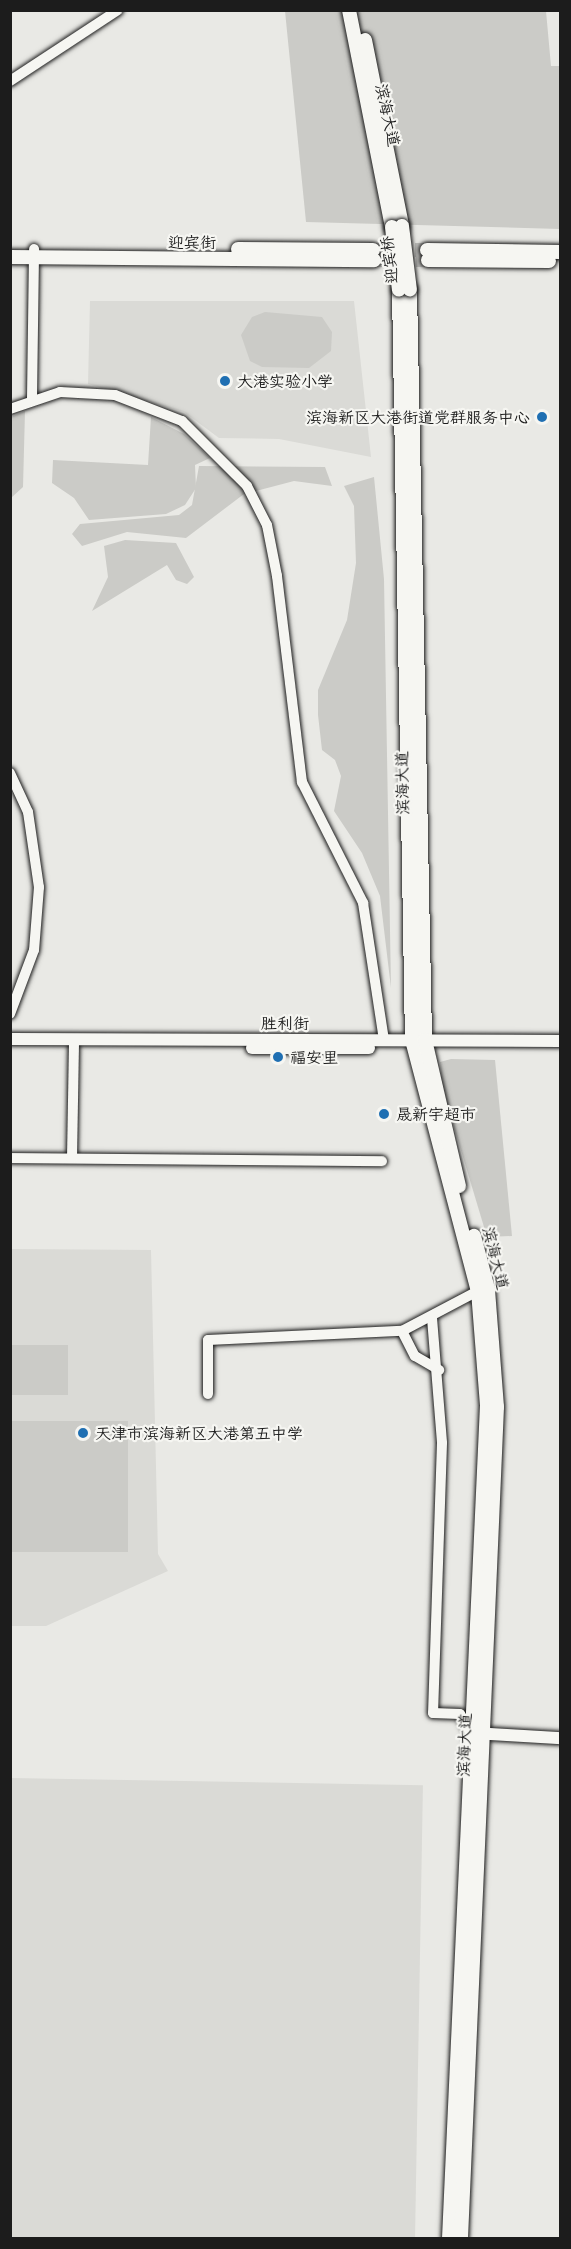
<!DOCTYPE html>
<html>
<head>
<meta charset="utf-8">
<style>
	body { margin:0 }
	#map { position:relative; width:571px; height:2249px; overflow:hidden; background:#e9e9e5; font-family:"Patrick Hand","LXGW WenKai TC",sans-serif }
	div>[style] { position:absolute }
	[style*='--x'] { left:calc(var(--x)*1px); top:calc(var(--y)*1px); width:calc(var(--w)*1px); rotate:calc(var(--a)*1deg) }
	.built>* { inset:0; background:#dadad6; transform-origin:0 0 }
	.green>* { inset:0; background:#cbcbc7; transform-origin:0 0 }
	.secondary-tunnel>* { height:14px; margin-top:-7px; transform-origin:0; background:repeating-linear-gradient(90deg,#c0c0bd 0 14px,transparent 0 21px) }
	.roads { filter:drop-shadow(0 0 2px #1c1c1c) drop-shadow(0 0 2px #1c1c1c) }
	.minor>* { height:10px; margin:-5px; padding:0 5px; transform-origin:5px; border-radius:5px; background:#f6f6f2 }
	.tertiary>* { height:12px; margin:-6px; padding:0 6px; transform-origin:6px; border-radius:6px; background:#f6f6f2 }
	.secondary>* { height:14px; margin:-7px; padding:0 7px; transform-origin:7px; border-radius:7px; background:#f6f6f2 }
	.bridges { filter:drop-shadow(0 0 2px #1c1c1c) drop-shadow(0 0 2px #1c1c1c) }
	.secondary-bridge>* { height:14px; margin:-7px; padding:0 7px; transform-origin:7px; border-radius:7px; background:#f6f6f2 }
	.dots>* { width:16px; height:16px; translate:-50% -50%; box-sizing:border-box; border:3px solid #f6f6f2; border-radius:50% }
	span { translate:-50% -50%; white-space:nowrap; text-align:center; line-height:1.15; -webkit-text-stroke:4.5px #f6f6f2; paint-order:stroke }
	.street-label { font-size:16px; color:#1c1c1c }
	.poi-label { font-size:16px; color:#1c1c1c }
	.left { translate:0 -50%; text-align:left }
	.right { translate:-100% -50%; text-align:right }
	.frame { position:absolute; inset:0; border:12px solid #1c1c1c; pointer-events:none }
</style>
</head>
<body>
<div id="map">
	<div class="built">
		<i style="clip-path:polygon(90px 301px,354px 301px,371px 457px,279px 439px,219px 438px,184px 412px,88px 384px)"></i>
		<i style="clip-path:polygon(11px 1249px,151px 1250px,158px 1554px,168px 1571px,46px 1626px,11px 1626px)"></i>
		<i style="left:11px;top:1778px;width:412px;height:460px;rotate:1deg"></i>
	</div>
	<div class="green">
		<i style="clip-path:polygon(285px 11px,546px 11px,551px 66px,560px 66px,560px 229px,306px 222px)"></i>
		<i style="clip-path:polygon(265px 312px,322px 317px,332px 332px,331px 351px,309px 368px,262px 367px,250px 361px,241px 335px,252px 317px)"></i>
		<i style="clip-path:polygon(25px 411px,23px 487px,11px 498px,11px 417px)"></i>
		<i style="clip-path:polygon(151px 417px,184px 434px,210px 458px,195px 465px,196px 488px,185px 505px,166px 514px,89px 520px,74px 498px,52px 483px,53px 460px,148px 465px)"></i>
		<i style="clip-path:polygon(199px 466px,325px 467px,332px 486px,294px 481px,244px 494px,186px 538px,127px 532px,82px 546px,72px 534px,80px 524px,179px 515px,192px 505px)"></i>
		<i style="clip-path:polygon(374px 477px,384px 579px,391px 988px,380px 896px,362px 853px,334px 811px,341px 776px,335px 760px,322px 750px,318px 715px,318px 690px,347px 620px,356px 563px,354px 506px,344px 486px)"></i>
		<i style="clip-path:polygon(125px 540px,176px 543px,194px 577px,187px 584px,176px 580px,167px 565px,92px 611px,108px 577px,104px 546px)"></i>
		<i style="clip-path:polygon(451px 1059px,495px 1060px,512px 1236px,487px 1237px,442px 1087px,440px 1062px)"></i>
		<i style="left:11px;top:1345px;width:57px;height:50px"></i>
		<i style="left:11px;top:1421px;width:117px;height:131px"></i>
	</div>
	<div class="secondary-tunnel">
		<i style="--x:373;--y:250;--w:54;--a:0"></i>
		<i style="--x:374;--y:260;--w:54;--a:0"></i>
	</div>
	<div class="roads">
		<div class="minor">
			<i style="--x:10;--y:81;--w:129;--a:-33.3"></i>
			<i style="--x:32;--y:398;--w:149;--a:-89.2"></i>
			<i style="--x:10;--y:409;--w:53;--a:-18.8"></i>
			<i style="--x:60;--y:392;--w:55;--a:3.1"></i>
			<i style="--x:115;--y:395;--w:72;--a:21.2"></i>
			<i style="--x:182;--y:421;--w:92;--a:45"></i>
			<i style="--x:247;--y:486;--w:44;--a:62.9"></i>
			<i style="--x:267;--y:525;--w:52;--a:78.9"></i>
			<i style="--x:277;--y:576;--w:208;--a:83.1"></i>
			<i style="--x:302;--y:782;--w:136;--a:63.2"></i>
			<i style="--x:363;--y:903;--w:139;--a:81.3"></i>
			<i style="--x:10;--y:773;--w:43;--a:65.2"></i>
			<i style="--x:28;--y:812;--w:76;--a:81.7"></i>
			<i style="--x:39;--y:887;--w:63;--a:94.5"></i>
			<i style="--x:34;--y:950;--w:68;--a:110.6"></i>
			<i style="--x:10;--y:1158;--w:372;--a:0.5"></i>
			<i style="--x:72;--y:1158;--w:118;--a:-89"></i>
			<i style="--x:432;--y:1318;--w:125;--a:85.4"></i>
			<i style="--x:442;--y:1443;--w:270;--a:91.9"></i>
			<i style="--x:433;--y:1713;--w:27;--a:2"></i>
			<i style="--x:460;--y:1714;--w:21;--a:61"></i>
			<i style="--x:402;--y:1331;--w:28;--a:63"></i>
			<i style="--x:415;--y:1356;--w:28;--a:30"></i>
			<i style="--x:208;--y:1394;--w:54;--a:-90"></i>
			<i style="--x:208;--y:1340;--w:194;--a:-2.7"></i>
			<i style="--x:402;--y:1331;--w:86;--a:-27.8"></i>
		</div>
		<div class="tertiary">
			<i style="--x:10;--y:1039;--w:550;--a:0.21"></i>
			<i style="--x:252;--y:1048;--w:117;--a:0"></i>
			<i style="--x:475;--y:1733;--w:85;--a:3.4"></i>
		</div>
		<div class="secondary">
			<i style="--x:349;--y:10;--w:221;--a:78.8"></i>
			<i style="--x:365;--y:40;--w:190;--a:78.7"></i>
			<i style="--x:238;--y:249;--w:135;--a:0.4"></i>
			<i style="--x:427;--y:250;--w:133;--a:0.9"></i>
			<i style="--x:10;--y:257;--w:364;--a:0.5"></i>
			<i style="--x:428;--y:260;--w:121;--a:0.5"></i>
			<i style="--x:399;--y:290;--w:750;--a:89.01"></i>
			<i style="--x:412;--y:1040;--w:260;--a:75.3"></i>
			<i style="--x:478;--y:1291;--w:114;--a:85.5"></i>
			<i style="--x:487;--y:1405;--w:834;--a:92.61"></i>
			<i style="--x:410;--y:290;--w:750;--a:88.85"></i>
			<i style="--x:425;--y:1040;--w:150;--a:76.9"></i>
			<i style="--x:461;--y:2238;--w:832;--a:-87.52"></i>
			<i style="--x:497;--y:1407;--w:118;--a:-94.4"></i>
			<i style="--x:488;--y:1289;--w:55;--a:-104.8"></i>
		</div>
	</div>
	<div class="bridges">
		<div class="secondary-bridge">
			<i style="--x:402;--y:226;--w:64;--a:82.9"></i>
			<i style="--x:392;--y:227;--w:63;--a:83.7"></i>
		</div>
	</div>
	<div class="dots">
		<i style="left:225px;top:381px;background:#1f6fb2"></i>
		<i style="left:542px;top:417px;background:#1f6fb2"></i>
		<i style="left:278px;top:1057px;background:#1f6fb2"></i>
		<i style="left:384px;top:1114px;background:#1f6fb2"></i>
		<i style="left:83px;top:1433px;background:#1f6fb2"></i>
	</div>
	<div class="street-label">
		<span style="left:388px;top:115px;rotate:78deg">滨海大道</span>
		<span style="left:192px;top:242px">迎宾街</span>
		<span style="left:389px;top:260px;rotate:-97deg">迎宾桥</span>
		<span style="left:402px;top:783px;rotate:-91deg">滨海大道</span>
		<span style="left:285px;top:1023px">胜利街</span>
		<span style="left:496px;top:1258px;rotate:76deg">滨海大道</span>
		<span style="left:464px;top:1745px;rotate:-88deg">滨海大道</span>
	</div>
	<div class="poi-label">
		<span class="left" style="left:237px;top:381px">大港实验小学</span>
		<span class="right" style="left:530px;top:417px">滨海新区大港街道党群服务中心</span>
		<span class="left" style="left:290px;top:1057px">福安里</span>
		<span class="left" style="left:396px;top:1114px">晟新宇超市</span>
		<span class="left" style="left:95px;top:1433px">天津市滨海新区大港第五中学</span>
	</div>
	<div class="frame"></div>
</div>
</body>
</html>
